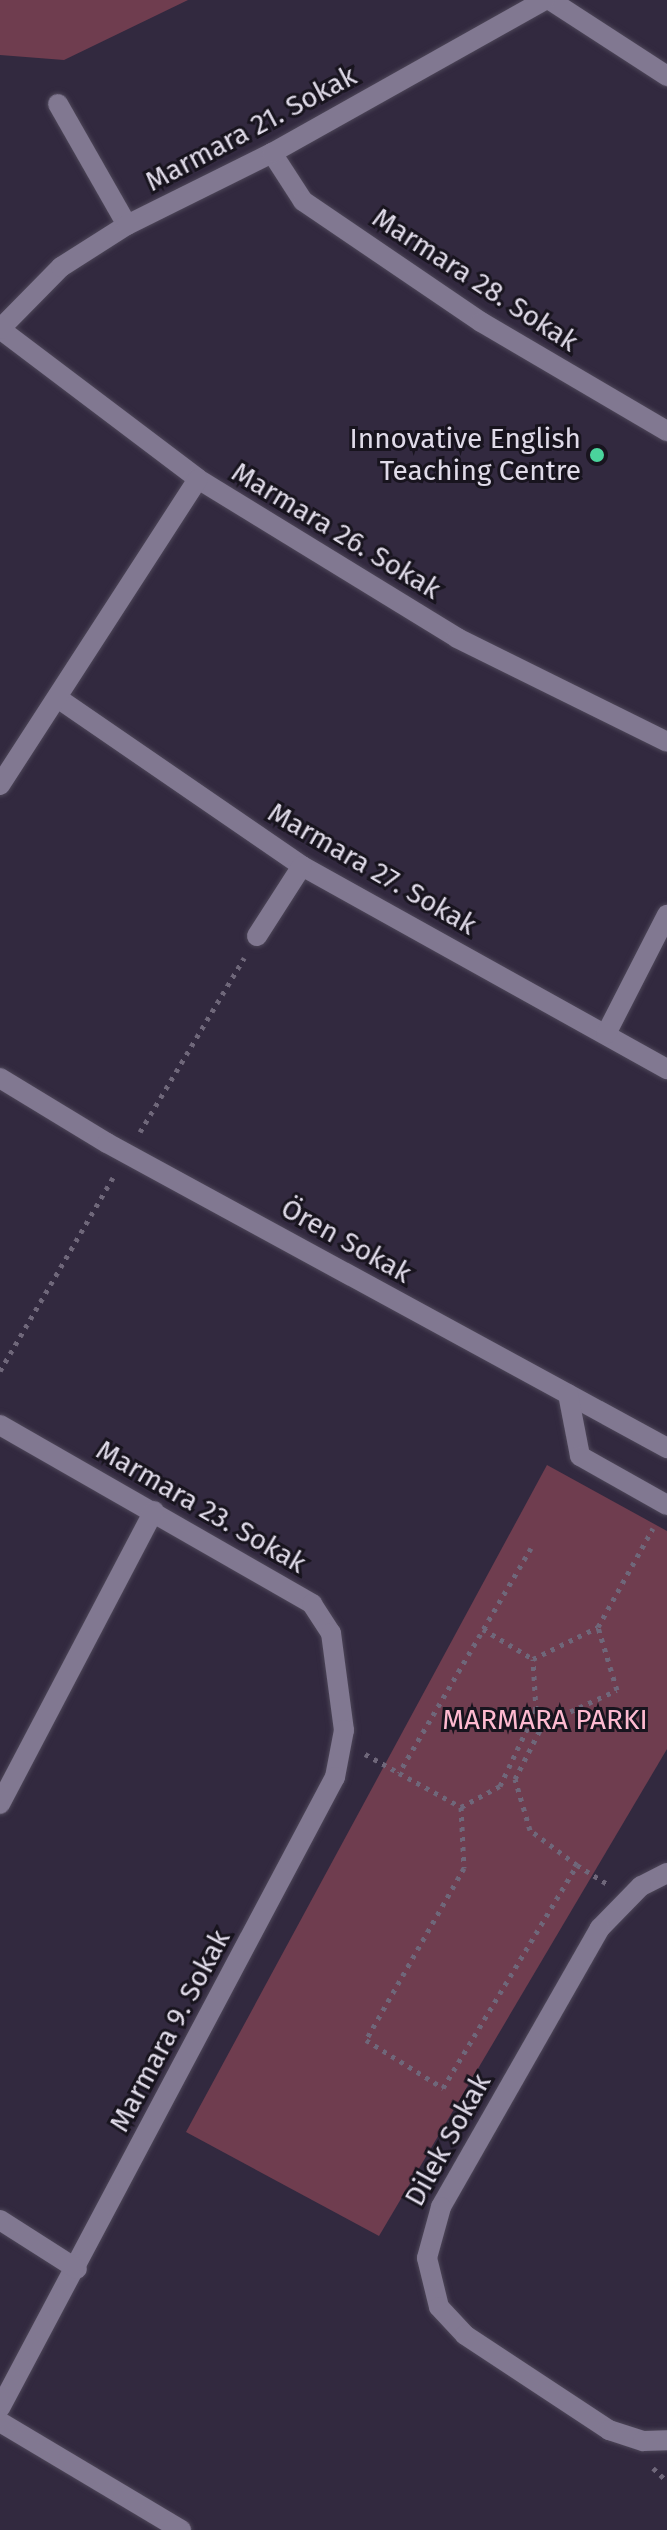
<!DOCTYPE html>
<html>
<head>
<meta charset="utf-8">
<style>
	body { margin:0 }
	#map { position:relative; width:667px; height:2530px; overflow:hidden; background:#32293f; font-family:"Fira Sans",sans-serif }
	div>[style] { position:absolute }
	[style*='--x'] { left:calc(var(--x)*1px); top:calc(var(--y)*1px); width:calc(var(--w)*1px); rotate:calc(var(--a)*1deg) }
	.green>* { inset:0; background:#6f3d4f }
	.path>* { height:5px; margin-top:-2.5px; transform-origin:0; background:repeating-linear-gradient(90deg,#6f677a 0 4px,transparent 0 10px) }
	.roads { filter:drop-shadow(0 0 2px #4d4658) drop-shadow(0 0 2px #4d4658) }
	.minor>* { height:20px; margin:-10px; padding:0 10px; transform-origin:10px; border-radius:10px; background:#817891 }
	.dots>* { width:22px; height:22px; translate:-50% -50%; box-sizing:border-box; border:4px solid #18141e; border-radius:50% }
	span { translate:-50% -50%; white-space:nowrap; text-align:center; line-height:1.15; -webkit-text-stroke:6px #18141e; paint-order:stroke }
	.street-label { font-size:28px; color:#e0dbe9 }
	.poi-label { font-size:28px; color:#e0dbe9 }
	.right { translate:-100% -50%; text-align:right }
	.park-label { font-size:28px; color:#febad0 }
</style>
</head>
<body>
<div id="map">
	<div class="green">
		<i style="clip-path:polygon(0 0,188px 0,64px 60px,0 55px)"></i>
		<i style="clip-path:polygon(547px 1465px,667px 1531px,667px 1749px,379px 2236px,186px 2132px)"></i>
	</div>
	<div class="path">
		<i style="--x:140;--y:1132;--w:203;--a:-59.1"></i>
		<i style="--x:0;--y:1371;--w:224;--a:-59.7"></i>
		<i style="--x:531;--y:1548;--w:261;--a:120.4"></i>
		<i style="--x:399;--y:1773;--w:71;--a:28.7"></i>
		<i style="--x:461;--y:1807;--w:61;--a:87.2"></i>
		<i style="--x:464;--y:1868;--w:198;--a:119.7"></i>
		<i style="--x:366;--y:2040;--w:91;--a:31.9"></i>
		<i style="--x:443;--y:2088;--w:260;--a:-59"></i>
		<i style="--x:577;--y:1865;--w:59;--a:-143.3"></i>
		<i style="--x:530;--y:1830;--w:53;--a:-106.4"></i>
		<i style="--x:515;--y:1779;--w:62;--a:-63"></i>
		<i style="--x:543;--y:1724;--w:81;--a:-24.7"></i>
		<i style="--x:617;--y:1690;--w:66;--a:-106.8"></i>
		<i style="--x:598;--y:1627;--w:113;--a:-60.9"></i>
		<i style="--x:483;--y:1629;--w:58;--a:31"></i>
		<i style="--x:365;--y:1754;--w:39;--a:29"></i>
		<i style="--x:461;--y:1807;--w:44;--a:-28.3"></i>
		<i style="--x:500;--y:1786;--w:84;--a:-64.7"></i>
		<i style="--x:536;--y:1710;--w:51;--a:-93.4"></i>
		<i style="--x:533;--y:1659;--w:72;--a:-26.2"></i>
		<i style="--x:577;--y:1865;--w:36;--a:32"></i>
		<i style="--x:653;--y:2468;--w:19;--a:43"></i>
	</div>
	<div class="roads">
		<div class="minor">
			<i style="--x:550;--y:0;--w:140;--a:33"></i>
			<i style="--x:58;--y:104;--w:139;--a:60.3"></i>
			<i style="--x:272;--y:153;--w:57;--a:57.1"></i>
			<i style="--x:303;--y:201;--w:215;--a:34.2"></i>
			<i style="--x:481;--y:322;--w:216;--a:30.4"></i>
			<i style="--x:0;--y:329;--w:248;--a:37.1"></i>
			<i style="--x:198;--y:479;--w:304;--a:31.5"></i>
			<i style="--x:457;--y:638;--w:234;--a:26.3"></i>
			<i style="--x:0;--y:329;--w:87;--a:-45.5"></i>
			<i style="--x:61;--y:267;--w:78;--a:-32.5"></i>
			<i style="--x:127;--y:225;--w:162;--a:-26.4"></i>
			<i style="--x:272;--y:153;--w:313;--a:-29.3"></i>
			<i style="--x:59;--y:699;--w:295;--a:34.5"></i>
			<i style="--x:302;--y:866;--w:418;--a:29.1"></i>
			<i style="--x:0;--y:785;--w:364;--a:-57.1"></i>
			<i style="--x:257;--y:936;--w:83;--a:-57.3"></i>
			<i style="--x:606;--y:1034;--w:134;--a:-62.9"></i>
			<i style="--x:0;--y:1078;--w:125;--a:31.3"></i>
			<i style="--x:107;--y:1143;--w:638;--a:28.57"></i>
			<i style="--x:568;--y:1394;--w:63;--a:79"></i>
			<i style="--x:580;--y:1456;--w:100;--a:29.4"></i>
			<i style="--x:0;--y:1425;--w:360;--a:29.8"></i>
			<i style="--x:312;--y:1604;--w:35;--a:57"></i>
			<i style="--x:331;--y:1633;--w:98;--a:82.4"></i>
			<i style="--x:344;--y:1730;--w:48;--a:100.8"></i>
			<i style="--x:335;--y:1777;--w:714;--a:117.96"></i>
			<i style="--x:0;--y:1804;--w:331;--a:-62.3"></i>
			<i style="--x:667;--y:1873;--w:29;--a:153"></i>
			<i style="--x:641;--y:1886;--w:59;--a:134.3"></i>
			<i style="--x:600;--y:1928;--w:321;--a:119.7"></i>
			<i style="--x:441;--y:2207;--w:53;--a:105.4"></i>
			<i style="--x:427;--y:2258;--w:50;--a:76.2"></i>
			<i style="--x:439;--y:2307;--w:38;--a:47"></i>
			<i style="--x:465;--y:2335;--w:173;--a:33.4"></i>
			<i style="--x:609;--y:2430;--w:36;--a:18"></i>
			<i style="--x:643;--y:2441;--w:24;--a:-2"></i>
			<i style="--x:0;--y:2220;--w:91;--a:32.5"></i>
			<i style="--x:0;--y:2422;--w:211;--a:30.8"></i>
		</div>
	</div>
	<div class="dots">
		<i style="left:597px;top:455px;background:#4ad49c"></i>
	</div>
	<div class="street-label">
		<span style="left:251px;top:129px;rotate:-28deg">Marmara 21. Sokak</span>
		<span style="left:475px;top:280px;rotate:33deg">Marmara 28. Sokak</span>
		<span style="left:336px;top:531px;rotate:31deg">Marmara 26. Sokak</span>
		<span style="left:372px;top:869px;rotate:30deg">Marmara 27. Sokak</span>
		<span style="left:346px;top:1241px;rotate:29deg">Ören Sokak</span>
		<span style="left:201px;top:1507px;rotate:30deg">Marmara 23. Sokak</span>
		<span style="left:170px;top:2031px;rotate:-62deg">Marmara 9. Sokak</span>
		<span style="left:448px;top:2140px;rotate:-61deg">Dilek Sokak</span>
	</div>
	<div class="poi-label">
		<span class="right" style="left:581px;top:455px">Innovative English<br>Teaching Centre</span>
	</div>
	<div class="park-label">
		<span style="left:545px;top:1720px">MARMARA PARKI</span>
	</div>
</div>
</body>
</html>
